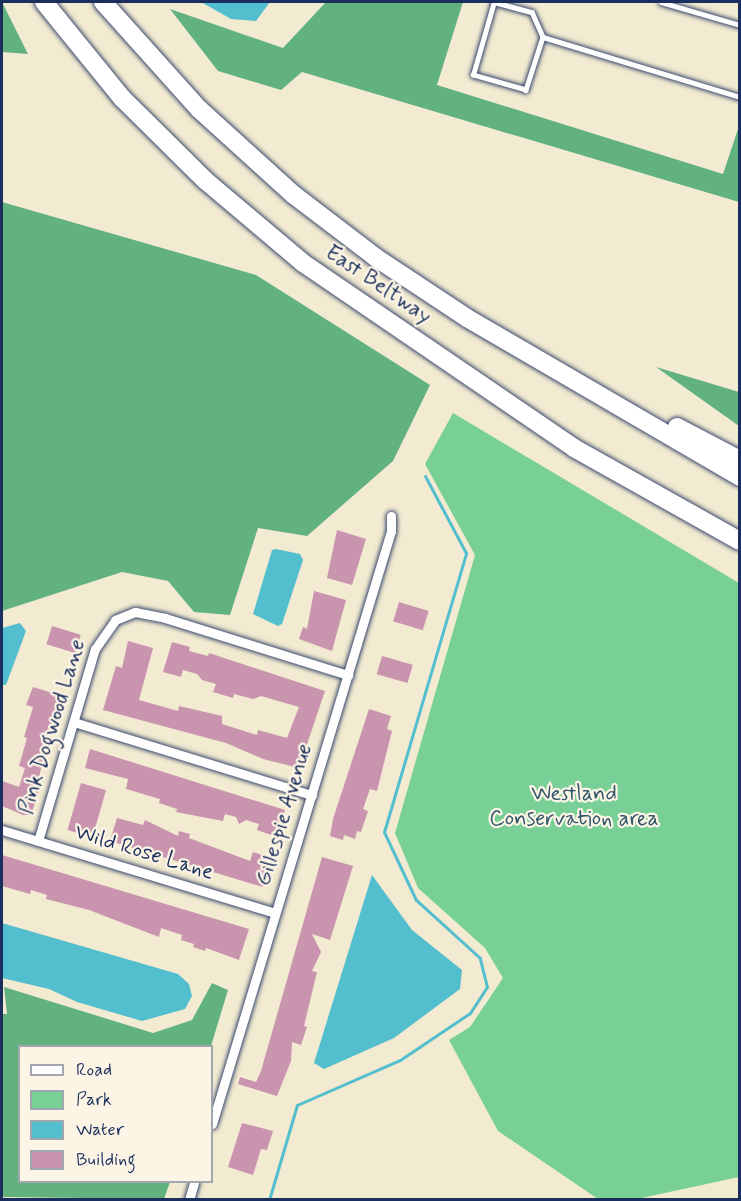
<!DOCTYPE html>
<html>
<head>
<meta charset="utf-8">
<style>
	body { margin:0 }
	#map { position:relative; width:741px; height:1201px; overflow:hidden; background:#f2ebd1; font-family:Mynerve,sans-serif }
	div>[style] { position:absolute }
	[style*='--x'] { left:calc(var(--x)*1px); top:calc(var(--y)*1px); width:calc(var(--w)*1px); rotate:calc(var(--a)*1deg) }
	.green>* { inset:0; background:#78d096 }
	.forest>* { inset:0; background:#62b27f }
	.water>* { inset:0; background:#53bece }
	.stream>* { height:3px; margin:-1.5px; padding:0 1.5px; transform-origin:1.5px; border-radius:1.5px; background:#53bece }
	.building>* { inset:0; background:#c994ae; transform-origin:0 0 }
	.roads { filter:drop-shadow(0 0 2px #3b4b6f) drop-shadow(0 0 2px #3b4b6f) }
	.service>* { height:4.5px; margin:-2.25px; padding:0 2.25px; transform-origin:2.25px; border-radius:2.25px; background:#fff }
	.minor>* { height:9px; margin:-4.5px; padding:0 4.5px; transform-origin:4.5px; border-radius:4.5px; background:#fff }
	.motorway>* { height:18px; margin:-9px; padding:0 9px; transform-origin:9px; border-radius:9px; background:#fff }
	span { translate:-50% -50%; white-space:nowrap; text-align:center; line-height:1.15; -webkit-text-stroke:4.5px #fcf5e5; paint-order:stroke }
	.street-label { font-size:22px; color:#1b2f5e }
	.park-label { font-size:22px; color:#32576c }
	.frame { position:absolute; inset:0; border:3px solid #1b2f5e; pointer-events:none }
	.legend { position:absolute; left:18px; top:1045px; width:195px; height:138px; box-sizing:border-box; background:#fcf5e5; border:2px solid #a2a6af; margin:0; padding:8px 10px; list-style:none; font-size:18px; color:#1b2f5e }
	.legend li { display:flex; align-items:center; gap:12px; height:30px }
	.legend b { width:30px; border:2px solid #a2a6af }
</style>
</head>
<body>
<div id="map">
	<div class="green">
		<i style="clip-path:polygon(453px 413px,739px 583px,739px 1177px,637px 1199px,598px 1199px,498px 1131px,449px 1040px,470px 1027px,503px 978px,485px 948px,418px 888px,395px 833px,475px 555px,425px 464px)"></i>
	</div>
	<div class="forest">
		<i style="clip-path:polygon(2px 2px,28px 54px,2px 52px)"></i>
		<i style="clip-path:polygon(326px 2px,463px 2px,437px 85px,723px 174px,739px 126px,739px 202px,302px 72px,281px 90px,218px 71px,170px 9px,283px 48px)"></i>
		<i style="clip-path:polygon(2px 202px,256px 275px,430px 385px,393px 461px,307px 536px,258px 528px,230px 615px,194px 612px,168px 581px,122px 572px,2px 611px)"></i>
		<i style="clip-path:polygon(656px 367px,739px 392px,739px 426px)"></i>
		<i style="clip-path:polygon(212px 983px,228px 990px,211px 1046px,20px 1046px,20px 1182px,170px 1182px,164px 1199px,2px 1197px,2px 1014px,7px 1014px,4px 987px,153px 1033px,192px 1020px)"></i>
	</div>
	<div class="water">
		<i style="clip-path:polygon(201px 2px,270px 2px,256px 21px,231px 19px)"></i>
		<i style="clip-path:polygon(276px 549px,300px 554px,303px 560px,282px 624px,278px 626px,253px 614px,272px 550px)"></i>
		<i style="clip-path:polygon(20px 623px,26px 631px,6px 685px,2px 685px,2px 628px)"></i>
		<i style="clip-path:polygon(372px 875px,412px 930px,462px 970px,460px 989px,394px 1038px,324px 1069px,314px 1063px)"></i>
		<i style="clip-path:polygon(2px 923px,178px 974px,189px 984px,192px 996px,185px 1009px,142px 1021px,77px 1002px,49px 989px,2px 978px)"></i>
	</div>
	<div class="stream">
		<i style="--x:269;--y:1200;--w:99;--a:-73.6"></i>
		<i style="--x:297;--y:1105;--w:112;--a:-23.6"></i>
		<i style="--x:400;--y:1060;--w:84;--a:-33.9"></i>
		<i style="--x:470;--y:1013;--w:31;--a:-57"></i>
		<i style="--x:487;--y:987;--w:30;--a:-104"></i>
		<i style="--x:480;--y:958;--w:86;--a:-137.8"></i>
		<i style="--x:416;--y:900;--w:75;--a:-115.2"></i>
		<i style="--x:384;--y:832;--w:291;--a:-73.6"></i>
		<i style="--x:466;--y:553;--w:87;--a:-118"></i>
	</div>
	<div class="building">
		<i style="clip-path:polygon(337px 530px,366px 539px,352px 585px,327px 578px)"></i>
		<i style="clip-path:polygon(314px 591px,346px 600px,332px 651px,299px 639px,303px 627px,307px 629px)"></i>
		<i style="left:399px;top:602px;width:31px;height:20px;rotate:17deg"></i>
		<i style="left:52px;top:626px;width:30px;height:19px;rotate:17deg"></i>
		<i style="clip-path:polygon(128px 641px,153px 648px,139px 700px,178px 711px,179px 706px,222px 716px,222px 724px,257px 735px,258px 730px,287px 738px,299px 707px,261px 696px,253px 699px,234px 694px,233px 698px,213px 692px,216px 684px,202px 680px,197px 674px,183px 670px,181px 677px,163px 672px,172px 642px,190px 647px,189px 651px,208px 656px,209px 653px,325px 691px,299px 768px,263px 759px,226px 743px,103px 710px,116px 666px,122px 668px)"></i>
		<i style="left:382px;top:656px;width:32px;height:19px;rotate:16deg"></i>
		<i style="clip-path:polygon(33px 687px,62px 696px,48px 734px,38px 783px,41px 784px,31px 815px,23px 815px,2px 806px,2px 781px,19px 787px,25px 768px,19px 766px,27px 738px,24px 737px,33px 707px,26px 705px)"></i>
		<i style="clip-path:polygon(369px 709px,391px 716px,387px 729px,392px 731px,377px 791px,370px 789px,363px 809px,368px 811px,361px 832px,357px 831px,355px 839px,344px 835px,343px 840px,330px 836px,333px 819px)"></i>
		<i style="clip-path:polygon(90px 749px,285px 810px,277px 837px,257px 830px,259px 824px,246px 820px,239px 824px,236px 817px,225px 814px,223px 821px,176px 812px,177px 809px,159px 803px,160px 799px,126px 789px,128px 779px,85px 768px)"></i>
		<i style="left:81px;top:783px;width:26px;height:49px;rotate:16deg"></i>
		<i style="clip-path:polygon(117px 818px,143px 825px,145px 820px,178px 836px,179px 831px,190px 834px,189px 838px,250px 861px,253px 852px,272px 858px,263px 887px,110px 841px)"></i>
		<i style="clip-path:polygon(2px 855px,249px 929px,239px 960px,206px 948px,205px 951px,193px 947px,194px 944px,181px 940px,182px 935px,161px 928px,159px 937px,89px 910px,46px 899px,47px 895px,31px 890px,30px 894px,2px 886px)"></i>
		<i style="clip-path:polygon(322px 857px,353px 866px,330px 940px,312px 934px,321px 952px,312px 971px,317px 972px,304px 1026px,307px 1027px,301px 1045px,292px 1042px,291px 1061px,277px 1096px,238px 1084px,240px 1077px,256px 1082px,261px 1071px)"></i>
		<i style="clip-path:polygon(242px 1123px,273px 1131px,267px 1150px,261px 1149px,253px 1175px,228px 1167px)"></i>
	</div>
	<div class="roads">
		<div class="service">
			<i style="--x:661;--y:2;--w:82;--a:16.2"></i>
			<i style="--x:543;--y:37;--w:56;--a:107.8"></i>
			<i style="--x:526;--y:90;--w:55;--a:-164.2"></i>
			<i style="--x:473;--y:75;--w:76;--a:-74"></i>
			<i style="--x:494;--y:2;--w:39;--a:15"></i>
			<i style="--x:532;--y:12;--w:27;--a:66"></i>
			<i style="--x:543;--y:37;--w:206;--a:16.9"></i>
		</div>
		<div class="minor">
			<i style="--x:74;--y:722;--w:249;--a:17.1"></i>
			<i style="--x:2;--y:830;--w:285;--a:16.9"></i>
			<i style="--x:38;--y:841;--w:200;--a:-73.5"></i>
			<i style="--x:95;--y:649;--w:35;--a:-55"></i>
			<i style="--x:115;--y:620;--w:22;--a:-22"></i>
			<i style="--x:135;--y:612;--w:31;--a:11"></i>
			<i style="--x:165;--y:618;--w:192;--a:17.3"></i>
			<i style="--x:212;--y:1124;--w:619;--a:-73.2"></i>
			<i style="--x:391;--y:531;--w:15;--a:-90"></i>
			<i style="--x:189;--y:1200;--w:19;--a:-74"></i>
		</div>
		<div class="motorway">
			<i style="--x:44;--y:2;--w:124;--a:50.9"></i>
			<i style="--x:122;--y:98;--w:118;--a:44.7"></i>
			<i style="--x:206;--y:181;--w:127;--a:40.2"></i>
			<i style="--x:303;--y:263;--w:328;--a:34.3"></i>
			<i style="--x:574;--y:448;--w:190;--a:29.3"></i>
			<i style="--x:103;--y:2;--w:144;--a:48.1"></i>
			<i style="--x:199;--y:109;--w:128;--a:42.2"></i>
			<i style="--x:294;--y:195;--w:102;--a:37.4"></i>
			<i style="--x:375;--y:257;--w:110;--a:33.5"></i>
			<i style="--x:467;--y:318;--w:316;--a:30.2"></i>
			<i style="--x:677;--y:427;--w:71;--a:27.6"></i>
		</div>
	</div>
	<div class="street-label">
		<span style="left:378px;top:285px;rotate:34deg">East Beltway</span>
		<span style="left:53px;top:727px;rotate:-73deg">Pink Dogwood Lane</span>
		<span style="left:285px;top:815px;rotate:-73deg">Gillespie Avenue</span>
		<span style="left:144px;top:853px;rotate:17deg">Wild Rose Lane</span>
	</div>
	<div class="park-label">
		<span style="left:574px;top:807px">Westland<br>Conservation area</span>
	</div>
	<div class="frame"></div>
	<ul class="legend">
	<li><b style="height:8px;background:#fff"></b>Road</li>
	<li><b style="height:16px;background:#78d096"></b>Park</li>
	<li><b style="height:16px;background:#53bece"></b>Water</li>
	<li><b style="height:16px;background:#c994ae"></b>Building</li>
	</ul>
</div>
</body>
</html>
